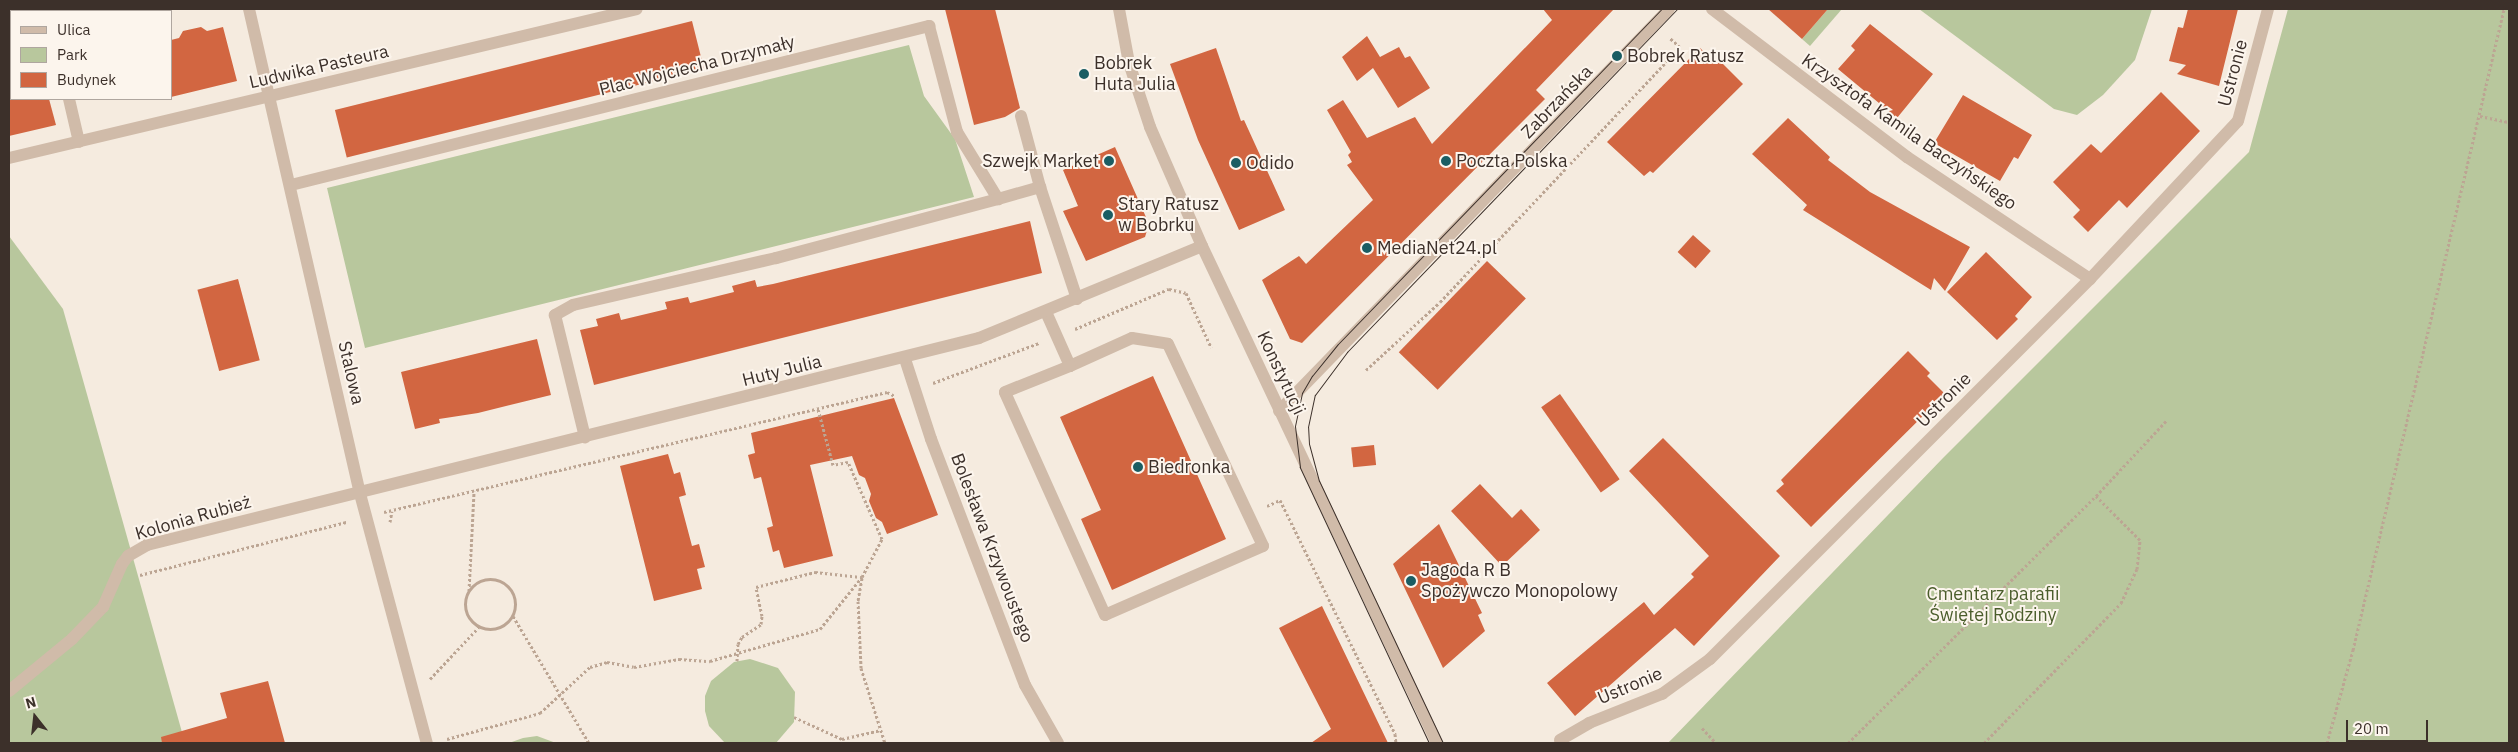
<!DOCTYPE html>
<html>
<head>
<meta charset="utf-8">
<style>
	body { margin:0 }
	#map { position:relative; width:2518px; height:752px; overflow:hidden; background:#f5ebdf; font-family:"IBM Plex Sans",sans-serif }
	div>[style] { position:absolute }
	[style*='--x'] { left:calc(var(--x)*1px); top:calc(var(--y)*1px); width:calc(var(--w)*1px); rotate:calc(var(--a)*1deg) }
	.green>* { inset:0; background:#b8c79d }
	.building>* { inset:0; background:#d26641; transform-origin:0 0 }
	.path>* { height:3px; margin-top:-1.5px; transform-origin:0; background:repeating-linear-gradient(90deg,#bca593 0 2.5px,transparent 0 5px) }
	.path>.ring { margin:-1.5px; padding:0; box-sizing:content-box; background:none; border:3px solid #bca593; border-radius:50% }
	.minor>* { height:12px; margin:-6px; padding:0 6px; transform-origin:6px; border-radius:6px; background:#d0bba9 }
	.tram>* { height:1px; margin:-0.5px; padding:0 0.5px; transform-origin:0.5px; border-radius:0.5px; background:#3c302a }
	.dots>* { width:14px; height:14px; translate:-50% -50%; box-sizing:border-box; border:2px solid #fcf5ed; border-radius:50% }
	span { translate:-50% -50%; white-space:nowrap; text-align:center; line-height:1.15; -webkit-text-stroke:4px #fcf5ed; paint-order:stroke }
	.poi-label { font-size:18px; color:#3c302a }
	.left { translate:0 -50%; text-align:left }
	.right { translate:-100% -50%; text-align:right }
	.street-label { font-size:18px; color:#3c302a }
	.park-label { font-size:18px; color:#4a5d2b }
	.frame { position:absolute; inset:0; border:10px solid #3c302a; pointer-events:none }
	.legend { position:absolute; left:10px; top:10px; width:162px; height:90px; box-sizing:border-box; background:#fcf5ed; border:1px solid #afa69f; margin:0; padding:6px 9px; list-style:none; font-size:15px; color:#3c302a }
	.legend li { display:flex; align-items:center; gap:10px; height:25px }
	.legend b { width:25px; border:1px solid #afa69f }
	.north { position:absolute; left:10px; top:692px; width:50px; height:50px; -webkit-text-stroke:4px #fcf5ed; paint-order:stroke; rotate:344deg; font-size:14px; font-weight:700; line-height:20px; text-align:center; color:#3c302a }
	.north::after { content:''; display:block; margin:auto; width:18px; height:22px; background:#3c302a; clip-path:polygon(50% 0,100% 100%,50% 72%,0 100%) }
	.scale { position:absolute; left:2346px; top:720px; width:82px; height:22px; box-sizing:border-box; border:2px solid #3c302a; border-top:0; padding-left:6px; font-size:15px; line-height:18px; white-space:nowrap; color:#3c302a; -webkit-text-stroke:4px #fcf5ed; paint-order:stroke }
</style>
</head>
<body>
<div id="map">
	<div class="green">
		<i style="clip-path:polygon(1828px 9px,1842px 9px,1810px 46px,1802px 39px)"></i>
		<i style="clip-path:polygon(1919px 9px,2152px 9px,2135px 60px,2103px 95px,2077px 115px,2054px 109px)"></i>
		<i style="clip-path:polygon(2288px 9px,2509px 9px,2509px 743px,1668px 743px,1943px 458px,2249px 152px)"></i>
		<i style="clip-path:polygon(909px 45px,924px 96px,955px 139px,974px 197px,365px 348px,327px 188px)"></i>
		<i style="clip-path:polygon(9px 236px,63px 309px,185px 743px,9px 743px)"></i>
		<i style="clip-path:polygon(750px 659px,778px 668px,795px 692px,794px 722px,776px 743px,725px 743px,709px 726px,705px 711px,705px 696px,711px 681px,734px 662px)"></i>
		<i style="clip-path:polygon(537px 736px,556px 743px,509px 743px,523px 738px)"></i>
	</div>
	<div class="building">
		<i style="clip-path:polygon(945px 9px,995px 9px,1020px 108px,1005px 117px,974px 125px)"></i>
		<i style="clip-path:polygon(1543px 9px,1614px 9px,1536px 90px,1545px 99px,1302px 343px,1290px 339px,1262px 280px,1299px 256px,1306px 264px,1373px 200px,1347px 165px,1352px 162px,1348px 155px,1351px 152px,1327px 110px,1343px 100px,1367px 138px,1415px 117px,1432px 144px,1552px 20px)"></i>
		<i style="clip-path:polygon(1768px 9px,1828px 9px,1802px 39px)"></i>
		<i style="clip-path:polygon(2188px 9px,2238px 9px,2219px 86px,2177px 74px,2186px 65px,2169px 61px,2178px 27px,2183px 28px)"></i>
		<i style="left:692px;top:21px;width:49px;height:368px;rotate:76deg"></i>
		<i style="clip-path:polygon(1870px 24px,1933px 74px,1897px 118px,1838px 69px,1855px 50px,1851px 46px)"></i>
		<i style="clip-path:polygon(201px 27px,207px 31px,223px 27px,237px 81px,171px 97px,171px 40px,179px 38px,183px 31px)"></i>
		<i style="clip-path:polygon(1367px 36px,1380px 57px,1399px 47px,1405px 58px,1410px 56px,1430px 88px,1398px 108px,1373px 68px,1357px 81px,1342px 57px)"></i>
		<i style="clip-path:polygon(1216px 48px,1241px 121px,1244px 120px,1285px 210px,1239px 230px,1198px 140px,1170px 64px)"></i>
		<i style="clip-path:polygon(1700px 48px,1717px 64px,1720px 61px,1743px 84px,1653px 173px,1650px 171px,1644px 176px,1607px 142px)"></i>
		<i style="clip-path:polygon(2161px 92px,2200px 131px,2127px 208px,2119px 200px,2088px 232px,2073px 217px,2080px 210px,2053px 182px,2091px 144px,2101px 153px)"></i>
		<i style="clip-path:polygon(1963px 95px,2032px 135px,2018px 159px,2014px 157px,2000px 181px,1934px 143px)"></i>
		<i style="clip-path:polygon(9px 99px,49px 99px,56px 125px,9px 136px)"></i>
		<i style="clip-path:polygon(1788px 118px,1830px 157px,1828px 160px,1870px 192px,1970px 247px,1945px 291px,1934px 278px,1931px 290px,1803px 210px,1807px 205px,1752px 154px)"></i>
		<i style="clip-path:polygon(1115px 147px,1149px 224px,1145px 237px,1086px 261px,1063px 211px,1078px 206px,1063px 170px)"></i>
		<i style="clip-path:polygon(1030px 221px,1042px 273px,594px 385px,580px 330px,598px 326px,596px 319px,619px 313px,621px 320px,667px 309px,665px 302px,688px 297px,690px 303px,734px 292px,732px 286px,755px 280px,757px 287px,773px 284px)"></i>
		<i style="left:1693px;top:235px;width:24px;height:23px;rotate:42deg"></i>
		<i style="clip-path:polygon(1986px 252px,2032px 297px,2015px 316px,2018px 319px,1997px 340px,1947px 292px)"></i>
		<i style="left:1487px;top:261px;width:54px;height:127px;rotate:44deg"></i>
		<i style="left:238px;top:279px;width:84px;height:42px;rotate:75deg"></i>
		<i style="clip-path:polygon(537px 339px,551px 395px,478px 413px,439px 419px,440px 423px,415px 429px,401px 372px)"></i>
		<i style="clip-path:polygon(1908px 351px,1930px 373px,1927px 376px,1945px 394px,1811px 527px,1776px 491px,1784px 484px,1781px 480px)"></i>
		<i style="clip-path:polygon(1153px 376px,1226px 539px,1112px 590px,1081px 519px,1101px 510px,1060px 417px)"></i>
		<i style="left:1560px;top:394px;width:104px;height:23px;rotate:55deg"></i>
		<i style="clip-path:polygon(894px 398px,938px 515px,887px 534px,882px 522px,876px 518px,869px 501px,871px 494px,865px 478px,859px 475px,852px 456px,810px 465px,833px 556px,784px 568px,779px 550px,773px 552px,767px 528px,773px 526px,761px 477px,754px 479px,748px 455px,755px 453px,751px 433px)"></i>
		<i style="clip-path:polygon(1663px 438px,1780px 556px,1694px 646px,1675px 628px,1575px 716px,1547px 683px,1644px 602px,1654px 615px,1694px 577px,1691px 574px,1709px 556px,1629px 471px)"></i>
		<i style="left:1374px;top:445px;width:20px;height:23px;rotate:84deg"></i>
		<i style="clip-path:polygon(668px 454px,674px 474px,680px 472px,686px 495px,679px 497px,692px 546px,699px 544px,705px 567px,697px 569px,702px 589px,654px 601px,620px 466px)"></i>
		<i style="clip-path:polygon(1480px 484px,1512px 518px,1521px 509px,1540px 530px,1502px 566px,1451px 511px)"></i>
		<i style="clip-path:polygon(1439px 524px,1482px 613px,1478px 615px,1485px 631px,1443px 668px,1393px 564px)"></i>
		<i style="clip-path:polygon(1322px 606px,1388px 743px,1311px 743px,1331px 729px,1279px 628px)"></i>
		<i style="clip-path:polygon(268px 681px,285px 743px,162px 743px,161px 737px,227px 718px,220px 693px)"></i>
	</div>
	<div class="path">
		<i style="--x:2480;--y:116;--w:30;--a:12"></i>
		<i style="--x:1075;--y:329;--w:102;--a:-23.1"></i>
		<i style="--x:1169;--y:289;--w:17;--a:13"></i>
		<i style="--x:1186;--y:293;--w:60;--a:65.2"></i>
		<i style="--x:1366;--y:370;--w:100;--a:-42.6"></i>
		<i style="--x:1440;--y:302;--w:350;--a:-46.7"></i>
		<i style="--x:1680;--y:47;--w:13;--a:-138"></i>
		<i style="--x:933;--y:383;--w:113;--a:-20.7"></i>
		<i style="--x:1267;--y:506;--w:14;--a:-25"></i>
		<i style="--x:1280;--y:500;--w:261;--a:63.8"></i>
		<i style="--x:1395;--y:734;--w:9;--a:84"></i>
		<i style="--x:384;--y:512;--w:517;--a:-13.42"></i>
		<i style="--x:887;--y:392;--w:9;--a:27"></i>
		<i style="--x:390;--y:522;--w:11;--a:-80"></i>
		<i style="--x:140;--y:575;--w:214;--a:-14.4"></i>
		<i style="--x:862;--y:578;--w:23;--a:100"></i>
		<i style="--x:858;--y:601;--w:67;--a:87.4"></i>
		<i style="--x:861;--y:668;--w:79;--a:72.3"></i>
		<i class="ring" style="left:465px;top:579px;width:47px;height:47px"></i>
		<i style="--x:469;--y:591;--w:100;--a:-87.1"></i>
		<i style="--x:513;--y:616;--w:148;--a:59.1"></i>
		<i style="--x:737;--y:661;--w:17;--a:-87"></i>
		<i style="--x:738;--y:644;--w:8;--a:-60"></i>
		<i style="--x:742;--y:637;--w:23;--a:-34"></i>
		<i style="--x:761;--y:624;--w:8;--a:-83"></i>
		<i style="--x:762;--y:616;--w:30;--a:-102"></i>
		<i style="--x:756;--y:587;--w:61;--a:-14.3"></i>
		<i style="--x:815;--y:572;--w:46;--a:6.2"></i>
		<i style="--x:430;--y:679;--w:71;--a:-46.7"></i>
		<i style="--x:794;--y:717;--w:53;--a:24.6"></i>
		<i style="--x:842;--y:739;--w:39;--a:-13"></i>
		<i style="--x:1702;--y:728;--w:21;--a:47"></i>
		<i style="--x:447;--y:739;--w:97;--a:-15.6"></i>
		<i style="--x:540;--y:713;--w:68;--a:-42.6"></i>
		<i style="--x:590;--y:667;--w:18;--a:-16"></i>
		<i style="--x:607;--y:662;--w:27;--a:10"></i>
		<i style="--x:634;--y:667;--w:46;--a:-10.1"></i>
		<i style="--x:679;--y:659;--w:31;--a:4"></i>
		<i style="--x:710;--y:661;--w:115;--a:-16.2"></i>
		<i style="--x:820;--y:629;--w:67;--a:-51.1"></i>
		<i style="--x:862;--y:577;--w:43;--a:-62.2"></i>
		<i style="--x:882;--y:539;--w:84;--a:-113.8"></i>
		<i style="--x:848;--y:462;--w:15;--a:169"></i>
		<i style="--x:833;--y:465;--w:58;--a:-105"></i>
		<i style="--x:1848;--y:743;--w:350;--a:-44.9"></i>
		<i style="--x:2096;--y:496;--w:103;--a:-47"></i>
		<i style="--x:1984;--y:743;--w:196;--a:-45.6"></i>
		<i style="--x:2121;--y:603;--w:38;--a:-65"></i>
		<i style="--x:2137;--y:569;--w:29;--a:-84"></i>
		<i style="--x:2140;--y:540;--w:62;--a:-135"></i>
		<i style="--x:2327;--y:743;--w:97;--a:-74.4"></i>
		<i style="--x:2353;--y:650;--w:659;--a:-76.74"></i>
	</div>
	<div class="minor">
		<i style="--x:47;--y:9;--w:2;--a:90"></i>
		<i style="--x:249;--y:9;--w:493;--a:77.1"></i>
		<i style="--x:359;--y:490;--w:262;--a:75"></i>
		<i style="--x:1119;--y:9;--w:55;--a:79.5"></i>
		<i style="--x:1129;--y:63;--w:67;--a:71.8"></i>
		<i style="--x:1150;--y:127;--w:130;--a:66.4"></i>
		<i style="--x:1202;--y:246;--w:550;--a:64.69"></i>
		<i style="--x:1712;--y:9;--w:245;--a:37.2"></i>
		<i style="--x:1907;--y:157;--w:220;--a:33.7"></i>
		<i style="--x:69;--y:99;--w:44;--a:76.9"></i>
		<i style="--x:1021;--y:116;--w:73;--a:75"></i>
		<i style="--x:9;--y:158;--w:645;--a:-13.35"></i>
		<i style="--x:291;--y:185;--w:658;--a:-13.99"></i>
		<i style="--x:929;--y:26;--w:110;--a:75.2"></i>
		<i style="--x:957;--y:132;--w:79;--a:58.5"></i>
		<i style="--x:998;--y:199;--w:230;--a:165.1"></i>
		<i style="--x:776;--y:258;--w:208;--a:167"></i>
		<i style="--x:573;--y:305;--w:21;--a:151"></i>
		<i style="--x:555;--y:315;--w:126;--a:76.2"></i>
		<i style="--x:998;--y:199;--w:44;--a:-15.9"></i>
		<i style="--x:1040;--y:187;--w:118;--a:71.7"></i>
		<i style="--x:1046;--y:312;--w:59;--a:66"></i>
		<i style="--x:1070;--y:366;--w:68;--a:-24.3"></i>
		<i style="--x:1132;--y:338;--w:36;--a:9"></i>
		<i style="--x:1168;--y:344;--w:223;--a:64.8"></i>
		<i style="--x:1263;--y:546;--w:172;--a:156.4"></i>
		<i style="--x:1105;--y:615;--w:244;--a:-114.2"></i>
		<i style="--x:1005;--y:392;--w:70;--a:-21.8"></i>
		<i style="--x:905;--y:359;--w:84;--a:72"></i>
		<i style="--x:931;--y:439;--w:263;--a:69.1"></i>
		<i style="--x:1025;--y:685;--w:67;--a:60.4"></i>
		<i style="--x:1279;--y:411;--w:560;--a:-45.87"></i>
		<i style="--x:9;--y:691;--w:82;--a:-39.5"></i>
		<i style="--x:72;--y:639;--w:45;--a:-45.9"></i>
		<i style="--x:103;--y:607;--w:47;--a:-66.2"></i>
		<i style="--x:122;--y:564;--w:10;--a:-53"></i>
		<i style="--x:128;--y:556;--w:22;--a:-30"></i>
		<i style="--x:147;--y:545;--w:857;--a:-13.97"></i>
		<i style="--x:979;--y:338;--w:241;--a:-22.4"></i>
		<i style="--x:1560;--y:740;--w:34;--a:-30"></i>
		<i style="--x:1589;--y:723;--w:79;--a:-21.7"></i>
		<i style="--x:1662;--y:694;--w:59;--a:-36.1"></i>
		<i style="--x:1710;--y:659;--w:537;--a:-45"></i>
		<i style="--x:2090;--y:279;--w:216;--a:-46.9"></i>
		<i style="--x:2238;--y:121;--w:116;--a:-75"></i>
	</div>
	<div class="tram">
		<i style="--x:1429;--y:743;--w:305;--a:-115.1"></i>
		<i style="--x:1300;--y:467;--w:41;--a:-97"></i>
		<i style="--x:1295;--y:426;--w:34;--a:-78"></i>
		<i style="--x:1302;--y:393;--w:20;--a:-60"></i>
		<i style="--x:1312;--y:376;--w:41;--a:-50.9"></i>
		<i style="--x:1338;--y:344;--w:465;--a:-46"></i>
		<i style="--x:1443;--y:743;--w:290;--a:-115.3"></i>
		<i style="--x:1319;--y:481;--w:38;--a:-105"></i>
		<i style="--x:1309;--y:444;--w:17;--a:-93"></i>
		<i style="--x:1308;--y:427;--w:33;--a:-78"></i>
		<i style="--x:1315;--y:395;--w:54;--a:-53.3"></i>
		<i style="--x:1347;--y:352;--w:476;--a:-46.1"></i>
	</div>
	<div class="dots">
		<i style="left:1617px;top:56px;background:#1a5d63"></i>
		<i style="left:1084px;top:74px;background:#1a5d63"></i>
		<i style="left:1109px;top:161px;background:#1a5d63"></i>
		<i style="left:1446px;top:161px;background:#1a5d63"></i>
		<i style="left:1236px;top:163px;background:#1a5d63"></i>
		<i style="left:1108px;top:215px;background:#1a5d63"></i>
		<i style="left:1367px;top:248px;background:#1a5d63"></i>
		<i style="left:1138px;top:467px;background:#1a5d63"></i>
		<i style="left:1411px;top:581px;background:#1a5d63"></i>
	</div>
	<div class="poi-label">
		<span class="left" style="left:1627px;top:56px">Bobrek Ratusz</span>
		<span class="left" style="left:1094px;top:74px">Bobrek<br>Huta Julia</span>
		<span class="right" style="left:1099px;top:161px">Szwejk Market</span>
		<span class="left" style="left:1456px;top:161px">Poczta Polska</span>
		<span class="left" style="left:1246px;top:163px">Odido</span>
		<span class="left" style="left:1118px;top:215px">Stary Ratusz<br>w Bobrku</span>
		<span class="left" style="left:1377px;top:248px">MediaNet24.pl</span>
		<span class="left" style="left:1148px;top:467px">Biedronka</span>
		<span class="left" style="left:1421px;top:581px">Jagoda R B<br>Spożywczo Monopolowy</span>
	</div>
	<div class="street-label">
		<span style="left:697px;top:66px;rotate:-14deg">Plac Wojciecha Drzymały</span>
		<span style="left:319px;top:67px;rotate:-13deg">Ludwika Pasteura</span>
		<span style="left:2233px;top:73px;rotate:-75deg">Ustronie</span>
		<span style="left:1557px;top:102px;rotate:-46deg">Zabrzańska</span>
		<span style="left:1909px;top:132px;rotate:35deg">Krzysztofa Kamila Baczyńskiego</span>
		<span style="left:782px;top:371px;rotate:-14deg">Huty Julia</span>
		<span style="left:351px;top:373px;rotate:77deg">Stalowa</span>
		<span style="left:1281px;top:373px;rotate:65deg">Konstytucji</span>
		<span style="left:1944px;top:400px;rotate:-45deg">Ustronie</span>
		<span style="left:193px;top:518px;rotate:-16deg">Kolonia Rubież</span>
		<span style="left:992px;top:548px;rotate:69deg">Bolesława Krzywoustego</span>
		<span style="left:1630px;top:686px;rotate:-23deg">Ustronie</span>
	</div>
	<div class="park-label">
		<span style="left:1993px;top:605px">Cmentarz parafii<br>Świętej Rodziny</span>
	</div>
	<div class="frame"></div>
	<ul class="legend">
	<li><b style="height:6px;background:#d0bba9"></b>Ulica</li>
	<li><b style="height:14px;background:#b8c79d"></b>Park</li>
	<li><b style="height:14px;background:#d26641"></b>Budynek</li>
	</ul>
	<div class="north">N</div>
	<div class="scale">20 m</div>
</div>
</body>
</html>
